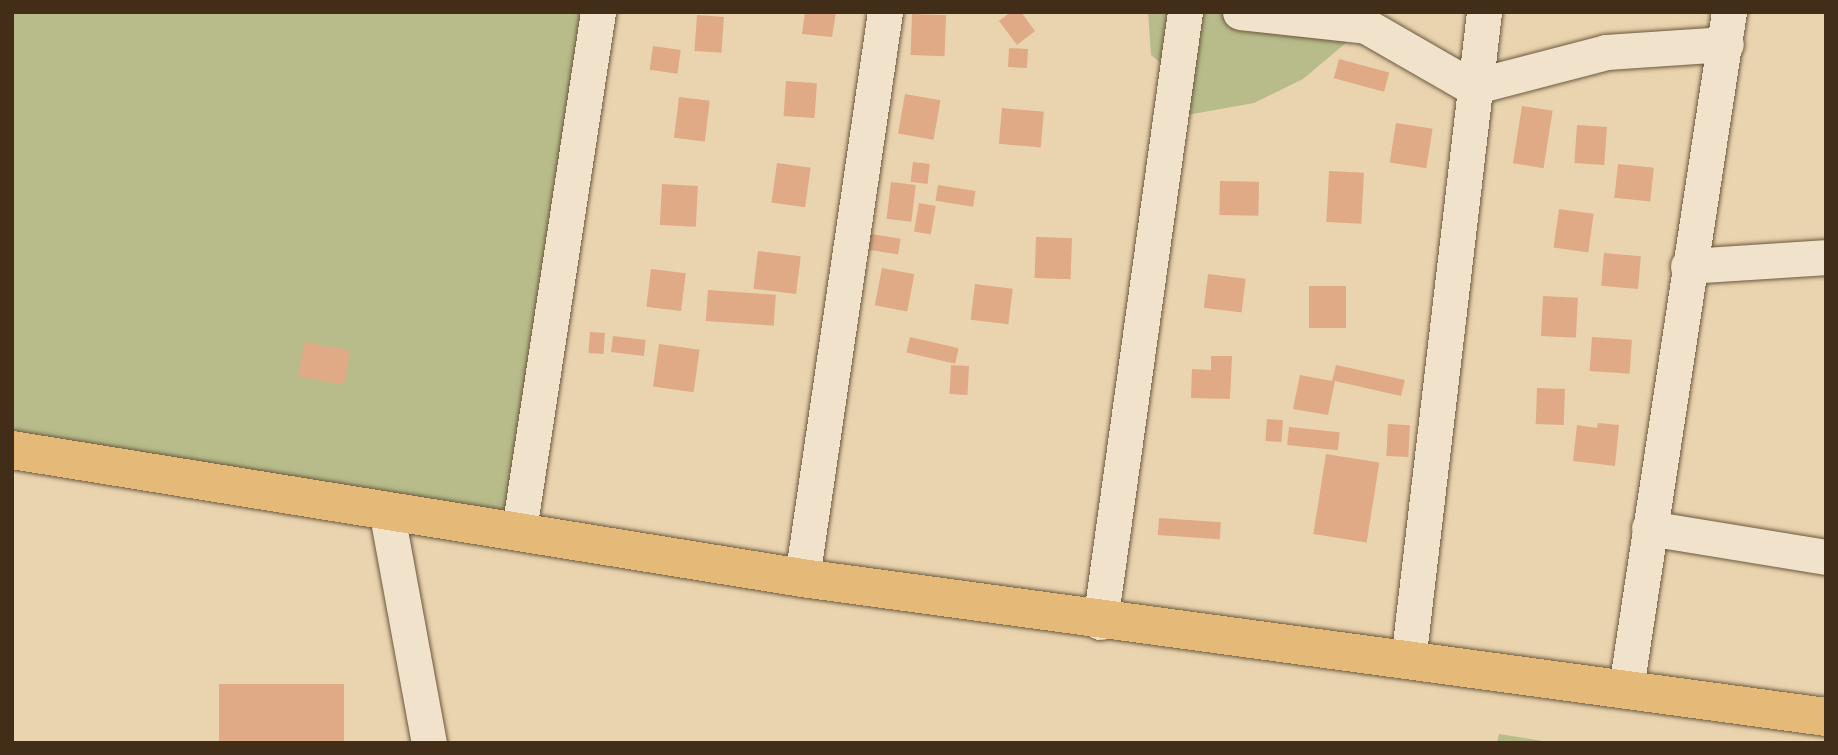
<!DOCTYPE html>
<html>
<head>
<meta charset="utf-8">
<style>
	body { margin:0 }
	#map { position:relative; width:1838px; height:755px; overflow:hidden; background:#ead4af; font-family:"Old Standard TT",serif }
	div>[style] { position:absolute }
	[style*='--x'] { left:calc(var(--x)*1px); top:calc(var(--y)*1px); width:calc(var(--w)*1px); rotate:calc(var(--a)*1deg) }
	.green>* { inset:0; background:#b7bc8a }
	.building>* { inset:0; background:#dfaa85; transform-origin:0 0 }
	.roads { filter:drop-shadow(0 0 2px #6c583e) drop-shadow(0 0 2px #6c583e) }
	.minor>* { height:35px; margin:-17.5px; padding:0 17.5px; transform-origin:17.5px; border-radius:17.5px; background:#f1e3cb }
	.major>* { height:38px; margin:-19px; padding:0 19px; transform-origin:19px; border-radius:19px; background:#e5ba78 }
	span { translate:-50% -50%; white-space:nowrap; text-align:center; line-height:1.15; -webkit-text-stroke:7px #f1e3cb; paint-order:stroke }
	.frame { position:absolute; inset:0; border:14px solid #422e18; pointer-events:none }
</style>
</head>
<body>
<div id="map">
	<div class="green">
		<i style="clip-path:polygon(12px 12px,598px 12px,519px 530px,12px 450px)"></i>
		<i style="clip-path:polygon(1148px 12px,1354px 12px,1366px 26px,1303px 79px,1254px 103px,1170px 118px,1176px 76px,1151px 55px)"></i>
		<i style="clip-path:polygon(1499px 734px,1555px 743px,1497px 743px)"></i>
	</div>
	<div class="building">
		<i style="clip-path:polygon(805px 12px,836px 12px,832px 37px,802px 34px)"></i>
		<i style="clip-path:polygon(1011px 12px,1021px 12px,1035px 31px,1017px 45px,999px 21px)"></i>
		<i style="left:912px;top:14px;width:34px;height:41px;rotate:2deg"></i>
		<i style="left:697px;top:15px;width:27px;height:36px;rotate:4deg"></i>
		<i style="left:653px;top:46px;width:28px;height:24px;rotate:8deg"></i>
		<i style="left:1009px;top:48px;width:19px;height:19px;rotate:3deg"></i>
		<i style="left:1339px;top:59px;width:52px;height:20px;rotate:15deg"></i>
		<i style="left:786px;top:81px;width:31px;height:35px;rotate:4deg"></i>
		<i style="left:905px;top:94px;width:36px;height:40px;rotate:10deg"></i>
		<i style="left:679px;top:97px;width:31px;height:41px;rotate:7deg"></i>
		<i style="left:1522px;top:106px;width:31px;height:58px;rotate:9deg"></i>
		<i style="left:1002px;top:108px;width:42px;height:36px;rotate:5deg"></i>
		<i style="left:1396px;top:123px;width:37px;height:40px;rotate:9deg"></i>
		<i style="left:1577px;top:125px;width:30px;height:38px;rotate:4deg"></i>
		<i style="left:913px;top:162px;width:17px;height:20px;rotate:7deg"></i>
		<i style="left:777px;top:163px;width:34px;height:40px;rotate:8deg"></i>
		<i style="left:1618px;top:164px;width:36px;height:34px;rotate:6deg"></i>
		<i style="left:1329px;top:171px;width:35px;height:51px;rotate:3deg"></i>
		<i style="left:1220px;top:181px;width:39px;height:34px;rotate:1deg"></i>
		<i style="left:891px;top:182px;width:25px;height:37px;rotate:7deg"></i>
		<i style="left:662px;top:184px;width:36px;height:41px;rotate:3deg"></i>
		<i style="left:938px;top:185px;width:38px;height:16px;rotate:9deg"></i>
		<i style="left:919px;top:203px;width:17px;height:29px;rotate:10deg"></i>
		<i style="left:1559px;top:209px;width:35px;height:39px;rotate:8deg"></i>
		<i style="left:871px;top:234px;width:30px;height:16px;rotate:9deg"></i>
		<i style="left:1036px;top:237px;width:36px;height:41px;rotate:2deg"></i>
		<i style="left:758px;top:251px;width:43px;height:38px;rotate:7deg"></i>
		<i style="left:1604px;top:253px;width:37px;height:33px;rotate:5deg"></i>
		<i style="left:882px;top:268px;width:33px;height:38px;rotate:11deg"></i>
		<i style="left:651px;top:269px;width:35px;height:38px;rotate:7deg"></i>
		<i style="left:1208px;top:274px;width:38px;height:34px;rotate:7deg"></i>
		<i style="left:975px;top:284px;width:38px;height:36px;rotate:7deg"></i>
		<i style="left:1309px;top:286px;width:37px;height:42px"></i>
		<i style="left:708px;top:290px;width:68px;height:31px;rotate:4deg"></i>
		<i style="left:1543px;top:296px;width:35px;height:40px;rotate:3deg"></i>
		<i style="left:590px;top:332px;width:15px;height:21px;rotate:4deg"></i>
		<i style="left:613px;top:336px;width:33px;height:16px;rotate:7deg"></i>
		<i style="left:910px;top:337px;width:50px;height:16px;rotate:13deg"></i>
		<i style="left:1592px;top:337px;width:40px;height:34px;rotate:4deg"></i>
		<i style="left:304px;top:342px;width:47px;height:35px;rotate:10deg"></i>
		<i style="left:659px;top:344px;width:41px;height:43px;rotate:8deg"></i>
		<i style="clip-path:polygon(1211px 356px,1232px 356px,1230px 399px,1191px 398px,1192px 369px,1211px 370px)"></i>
		<i style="left:951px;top:365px;width:18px;height:29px;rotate:3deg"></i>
		<i style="clip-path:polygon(1336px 365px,1405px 380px,1401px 396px,1335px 381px,1328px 415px,1293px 409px,1300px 375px,1332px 381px)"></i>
		<i style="left:1537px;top:388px;width:28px;height:36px;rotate:2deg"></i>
		<i style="left:1267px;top:419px;width:16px;height:22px;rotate:4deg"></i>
		<i style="clip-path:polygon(1598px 423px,1619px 425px,1615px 466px,1573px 461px,1577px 425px,1597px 428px)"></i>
		<i style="left:1388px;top:424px;width:22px;height:32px;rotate:3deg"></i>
		<i style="left:1289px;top:427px;width:51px;height:18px;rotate:6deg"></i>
		<i style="left:1326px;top:454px;width:54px;height:81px;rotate:9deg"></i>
		<i style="left:1159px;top:518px;width:62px;height:17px;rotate:4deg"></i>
		<i style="left:344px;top:684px;width:59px;height:125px;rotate:90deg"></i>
	</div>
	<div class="roads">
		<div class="minor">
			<i style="--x:1240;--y:12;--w:127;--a:6.3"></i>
			<i style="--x:1366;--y:26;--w:122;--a:29.9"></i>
			<i style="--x:1472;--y:87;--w:138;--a:-14.6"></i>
			<i style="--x:1606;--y:52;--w:120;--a:-3.8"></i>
			<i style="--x:1688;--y:266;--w:138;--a:-3.7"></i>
			<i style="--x:386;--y:509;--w:238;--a:79.6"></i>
			<i style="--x:1649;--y:528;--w:179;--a:9.3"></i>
			<i style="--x:519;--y:530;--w:524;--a:-81.33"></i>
			<i style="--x:802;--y:578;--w:572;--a:-81.66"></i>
			<i style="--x:1100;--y:622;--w:616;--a:-82.07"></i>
			<i style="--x:1408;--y:661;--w:653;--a:-83.32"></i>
			<i style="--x:1626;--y:688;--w:684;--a:-81.34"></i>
		</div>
		<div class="major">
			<i style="--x:12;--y:450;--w:800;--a:9.2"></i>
			<i style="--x:802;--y:578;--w:1033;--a:7.73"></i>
		</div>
	</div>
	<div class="frame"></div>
</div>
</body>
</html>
